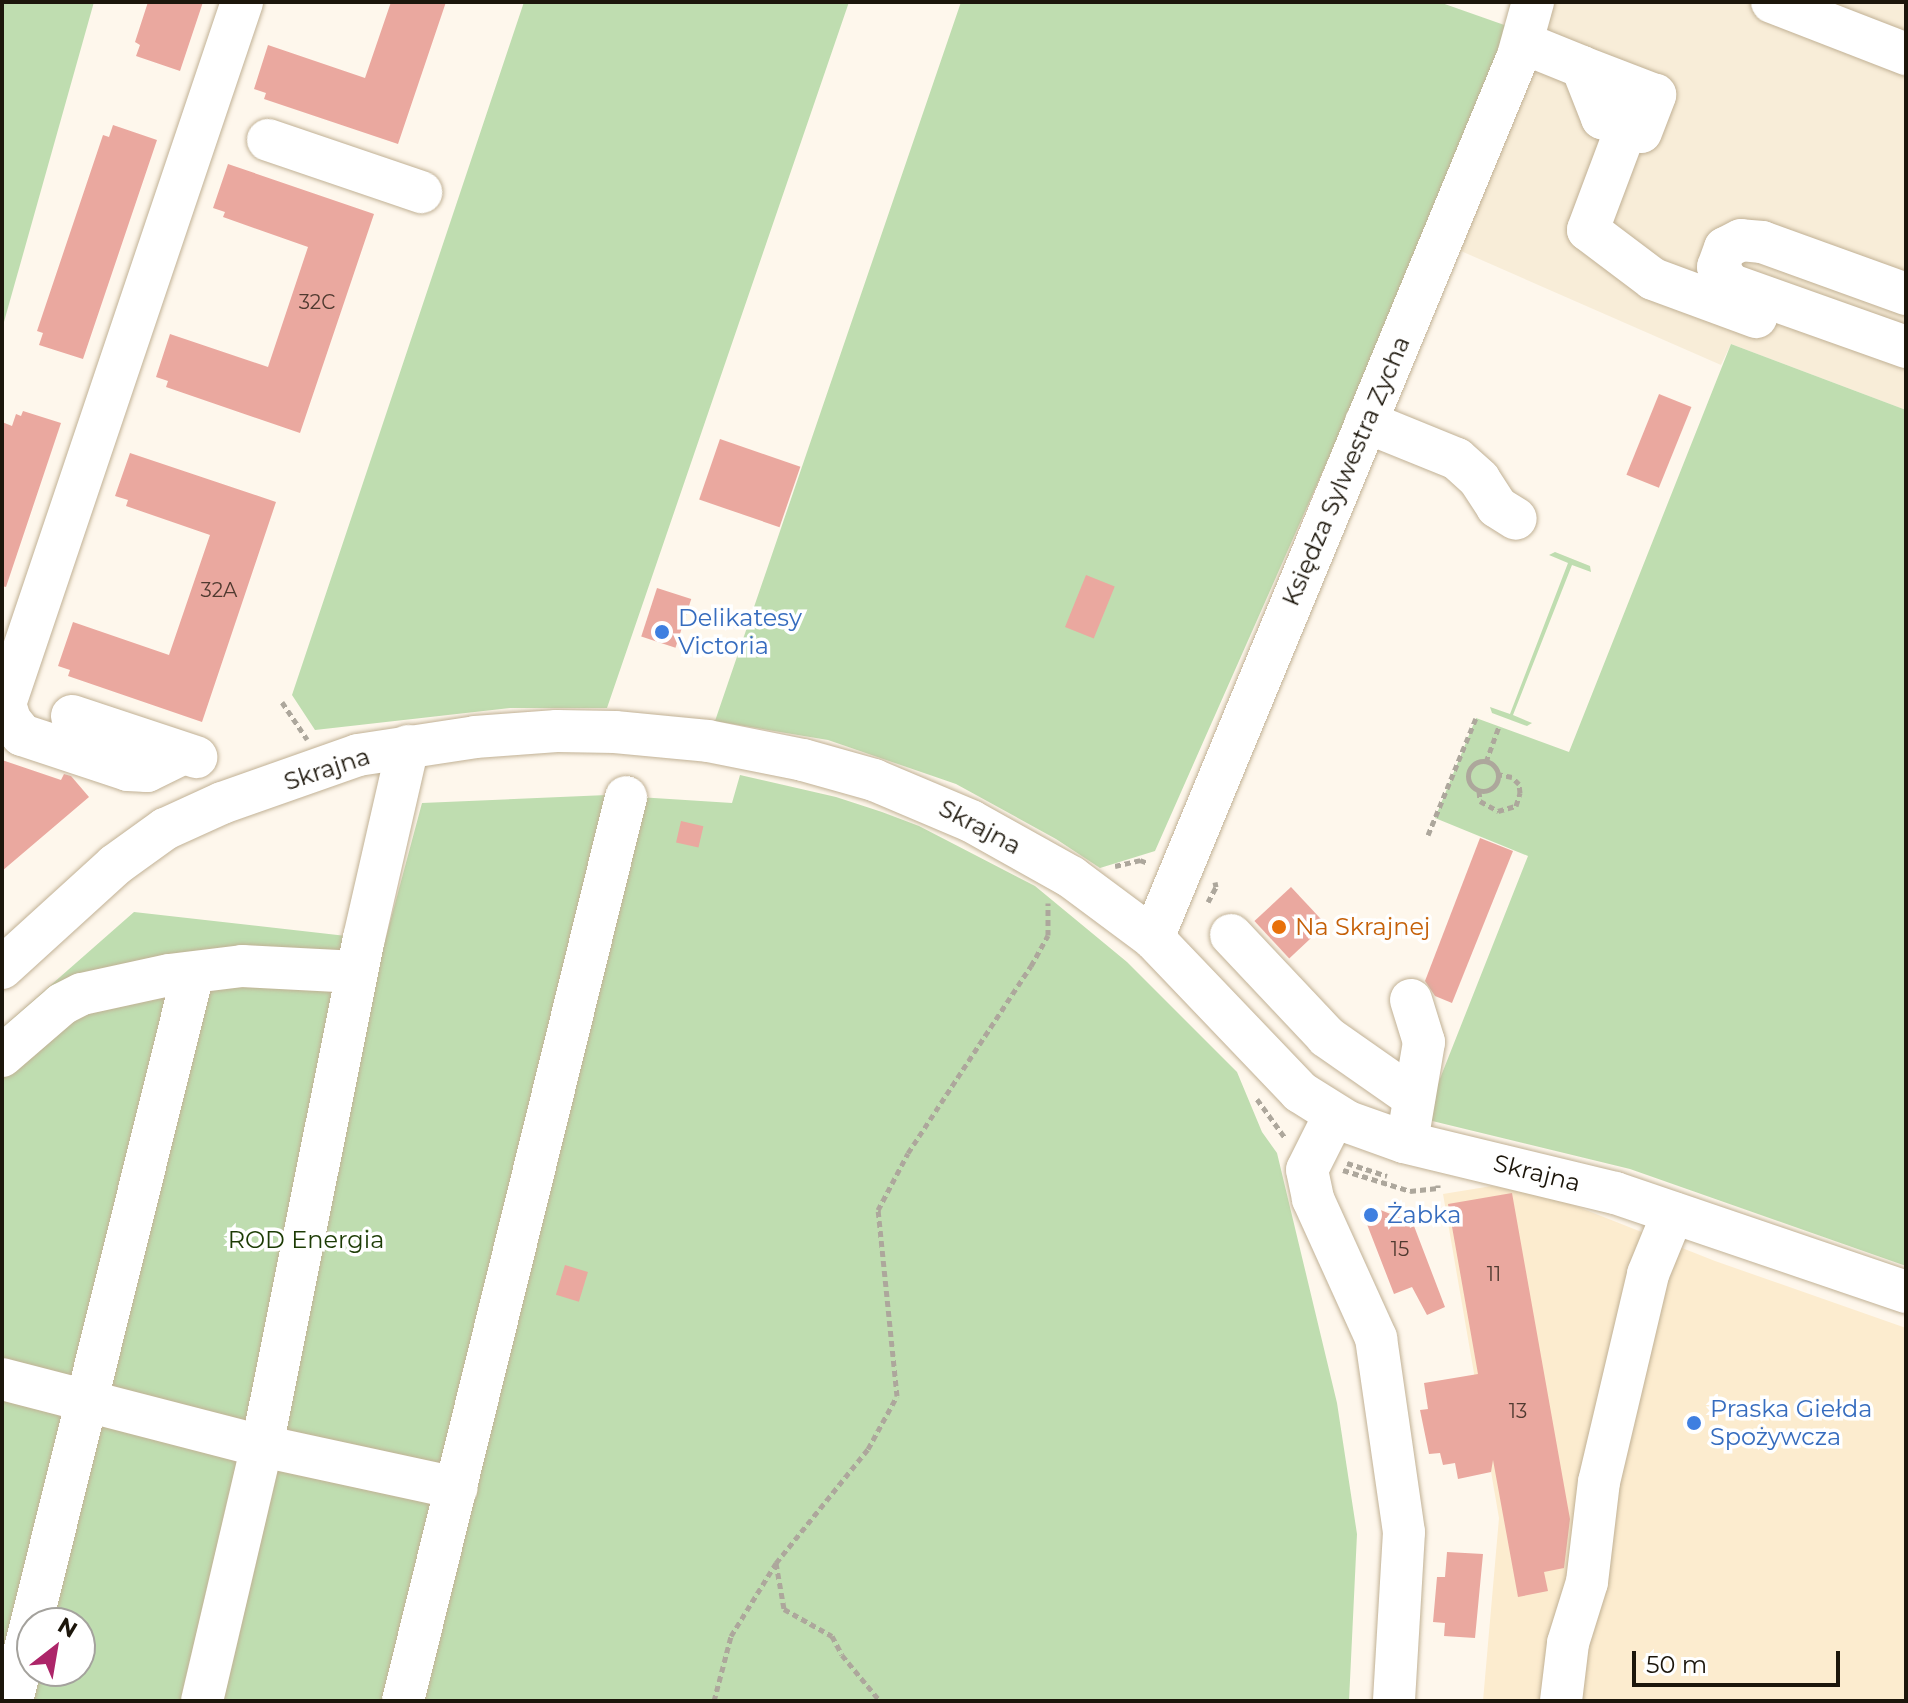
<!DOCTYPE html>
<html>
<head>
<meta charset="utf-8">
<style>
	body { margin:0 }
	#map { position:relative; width:1908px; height:1703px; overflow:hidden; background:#fef7ec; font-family:Montserrat,sans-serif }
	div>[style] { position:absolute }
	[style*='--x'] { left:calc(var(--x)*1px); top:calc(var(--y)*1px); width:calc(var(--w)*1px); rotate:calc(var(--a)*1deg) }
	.built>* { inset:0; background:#fceccf }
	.industrial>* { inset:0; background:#f8edd8 }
	.green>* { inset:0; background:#bfddb0 }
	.building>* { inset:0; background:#eaa89f; transform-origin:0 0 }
	.path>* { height:5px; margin-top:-2.5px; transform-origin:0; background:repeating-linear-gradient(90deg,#ada79c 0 6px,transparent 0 10px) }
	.path>.ring { margin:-2.5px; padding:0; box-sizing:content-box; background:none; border:5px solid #ada79c; border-radius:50% }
	.roads { filter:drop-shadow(0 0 2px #c1b195) drop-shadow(0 0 2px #c1b195) }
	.minor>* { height:42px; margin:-21px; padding:0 21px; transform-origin:21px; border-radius:21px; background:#fff }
	.dots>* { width:22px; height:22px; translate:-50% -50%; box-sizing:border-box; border:4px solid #fff; border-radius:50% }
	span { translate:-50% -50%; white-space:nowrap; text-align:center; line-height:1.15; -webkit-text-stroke:7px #fff; paint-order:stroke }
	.number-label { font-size:20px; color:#503a30 }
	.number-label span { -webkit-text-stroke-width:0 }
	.street-label { font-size:24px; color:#1c160b }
	.shop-label { font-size:24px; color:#366cbe }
	.left { translate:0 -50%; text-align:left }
	.food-label { font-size:24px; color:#c56008 }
	.park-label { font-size:24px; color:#1c3b04 }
	.frame { position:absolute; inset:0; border:4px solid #1c160b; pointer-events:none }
	.north { position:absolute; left:16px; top:1607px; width:80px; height:80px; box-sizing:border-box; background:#fff; border:2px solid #a4a29d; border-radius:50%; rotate:31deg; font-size:22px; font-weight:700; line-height:32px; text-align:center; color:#1c160b }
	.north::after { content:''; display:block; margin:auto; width:28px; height:36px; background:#ad2569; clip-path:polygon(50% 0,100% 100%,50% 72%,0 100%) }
	.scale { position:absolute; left:1632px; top:1651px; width:208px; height:36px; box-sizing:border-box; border:4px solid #1c160b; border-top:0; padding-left:10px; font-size:24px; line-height:28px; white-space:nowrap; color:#1c160b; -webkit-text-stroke:6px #fff; paint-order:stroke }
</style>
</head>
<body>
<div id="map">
	<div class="built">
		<i style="clip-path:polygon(1492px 1186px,1553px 1197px,1715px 1261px,1906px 1328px,1906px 1701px,1483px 1701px,1499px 1518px,1443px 1194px)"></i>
	</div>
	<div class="industrial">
		<i style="clip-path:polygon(1537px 2px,1906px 2px,1906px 410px,1731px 344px,1721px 365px,1445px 244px)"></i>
	</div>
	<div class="green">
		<i style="clip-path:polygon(2px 2px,94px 2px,2px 329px)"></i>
		<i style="clip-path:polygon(524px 2px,849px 2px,607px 708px,510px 708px,315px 730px,292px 695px)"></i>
		<i style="clip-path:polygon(961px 2px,1439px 2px,1510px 27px,1413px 267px,1155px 851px,1100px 868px,1056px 839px,956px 784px,828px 740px,715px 721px)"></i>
		<i style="clip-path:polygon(1731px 344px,1906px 410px,1906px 1266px,1630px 1169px,1424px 1119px,1528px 856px,1435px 818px,1476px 718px,1569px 752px)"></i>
		<i style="clip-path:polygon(1555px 552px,1590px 566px,1591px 572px,1572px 565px,1513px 715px,1532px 723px,1527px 726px,1492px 713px,1490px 707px,1510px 714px,1568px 563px,1549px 555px)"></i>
		<i style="clip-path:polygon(evenodd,740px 775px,836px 797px,882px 812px,919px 826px,1035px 886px,1127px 962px,1237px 1072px,1262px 1132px,1277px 1153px,1337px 1403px,1357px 1534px,1349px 1701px,2px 1701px,2px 1028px,134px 912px,364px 938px,373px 944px,385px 941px,422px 803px,607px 795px,732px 803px,740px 775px,32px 1623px,80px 1623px,80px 1671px,32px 1671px,32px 1623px)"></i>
	</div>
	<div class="building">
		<i style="clip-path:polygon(148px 2px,203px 2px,180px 71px,136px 56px,140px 45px,135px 42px)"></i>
		<i style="clip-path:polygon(391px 2px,446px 2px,398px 144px,264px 99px,266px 93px,254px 89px,268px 45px,365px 78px)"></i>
		<i style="clip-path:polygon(113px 125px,157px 140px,83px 359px,39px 345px,43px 333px,37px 331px,103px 135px,109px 137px)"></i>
		<i style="clip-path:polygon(228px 164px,374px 214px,300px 433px,166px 387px,168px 381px,156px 377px,170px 334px,268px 367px,308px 247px,223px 217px,225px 212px,213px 208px)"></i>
		<i style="left:1659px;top:394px;width:35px;height:87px;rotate:22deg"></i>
		<i style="clip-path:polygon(23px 411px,61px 423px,6px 587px,2px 586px,2px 422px,12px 426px,16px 414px,21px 416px)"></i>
		<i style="left:720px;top:439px;width:85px;height:64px;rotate:19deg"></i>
		<i style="clip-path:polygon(130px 453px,276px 502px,202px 722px,68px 676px,70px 670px,58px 666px,73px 622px,169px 655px,210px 535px,126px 506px,128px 500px,115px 496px)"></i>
		<i style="left:1086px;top:575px;width:31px;height:56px;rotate:22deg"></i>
		<i style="left:657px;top:588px;width:36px;height:51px;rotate:18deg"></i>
		<i style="clip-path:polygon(2px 760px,61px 780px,64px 774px,71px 776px,89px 797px,2px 871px)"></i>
		<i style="left:681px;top:821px;width:23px;height:22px;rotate:13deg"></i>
		<i style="clip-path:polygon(1480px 838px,1513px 851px,1452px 1003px,1435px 996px,1425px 981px)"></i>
		<i style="left:1291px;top:887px;width:51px;height:50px;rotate:47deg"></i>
		<i style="clip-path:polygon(1512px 1193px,1570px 1519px,1564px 1568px,1544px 1572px,1548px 1591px,1518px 1597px,1493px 1460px,1491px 1472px,1458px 1479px,1455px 1463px,1443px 1465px,1440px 1453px,1429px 1454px,1420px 1410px,1428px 1409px,1424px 1383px,1478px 1374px,1448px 1204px)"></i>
		<i style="clip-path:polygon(1378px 1209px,1408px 1221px,1410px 1228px,1414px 1226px,1445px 1307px,1427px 1315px,1412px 1287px,1394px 1294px,1363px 1214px)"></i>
		<i style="left:565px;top:1265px;width:24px;height:31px;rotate:17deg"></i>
		<i style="clip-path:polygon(1447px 1552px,1483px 1554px,1475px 1638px,1444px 1636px,1445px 1623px,1433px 1622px,1437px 1577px,1445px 1577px)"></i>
	</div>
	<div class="path">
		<i style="--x:282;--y:702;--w:45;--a:56"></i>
		<i class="ring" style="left:1468px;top:761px;width:25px;height:25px"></i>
		<i style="--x:1486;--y:762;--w:37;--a:-70"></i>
		<i style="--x:1479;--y:791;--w:10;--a:84"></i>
		<i style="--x:1480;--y:801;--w:21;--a:29"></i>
		<i style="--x:1498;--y:811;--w:19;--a:-16"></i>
		<i style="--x:1516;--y:806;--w:14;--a:-73"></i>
		<i style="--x:1520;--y:793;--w:9;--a:-96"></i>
		<i style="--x:1519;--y:784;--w:10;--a:-135"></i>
		<i style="--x:1512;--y:777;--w:14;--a:-168"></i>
		<i style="--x:1428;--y:835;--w:126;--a:-67.7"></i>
		<i style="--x:1115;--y:866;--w:26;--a:-13"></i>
		<i style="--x:1140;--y:860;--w:9;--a:21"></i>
		<i style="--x:1208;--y:902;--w:17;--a:-62"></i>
		<i style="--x:1216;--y:887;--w:5;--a:-101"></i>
		<i style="--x:1257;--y:1099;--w:49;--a:54.1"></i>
		<i style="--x:1347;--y:1163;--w:42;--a:18"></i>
		<i style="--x:1343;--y:1170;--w:70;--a:17.4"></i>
		<i style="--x:1410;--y:1191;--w:28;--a:-6"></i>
		<i style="--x:1438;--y:1188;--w:3;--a:-90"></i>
		<i style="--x:776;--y:1563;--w:47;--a:80.1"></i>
		<i style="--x:784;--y:1609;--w:55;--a:29.4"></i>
		<i style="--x:832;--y:1636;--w:21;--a:62"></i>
		<i style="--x:842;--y:1655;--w:60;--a:50.4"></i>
		<i style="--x:714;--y:1701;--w:67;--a:-75.3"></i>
		<i style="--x:731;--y:1636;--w:86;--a:-58.3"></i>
		<i style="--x:776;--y:1563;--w:146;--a:-51.1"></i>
		<i style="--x:868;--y:1449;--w:60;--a:-61.3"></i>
		<i style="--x:897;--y:1396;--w:187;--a:-95.8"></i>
		<i style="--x:878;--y:1210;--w:64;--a:-62.2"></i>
		<i style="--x:908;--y:1153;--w:224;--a:-56.7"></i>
		<i style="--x:1031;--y:966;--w:35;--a:-61"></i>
		<i style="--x:1048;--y:935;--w:32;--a:-90"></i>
	</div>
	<div class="roads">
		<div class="minor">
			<i style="--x:1772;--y:2;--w:144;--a:21.2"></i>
			<i style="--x:1523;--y:43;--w:64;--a:22.1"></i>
			<i style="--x:1582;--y:67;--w:55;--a:68.6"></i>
			<i style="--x:1602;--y:118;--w:41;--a:19.7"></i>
			<i style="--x:1641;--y:132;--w:40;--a:-69"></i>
			<i style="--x:1655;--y:95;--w:78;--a:-159"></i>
			<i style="--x:1627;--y:126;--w:111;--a:110.6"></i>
			<i style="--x:1588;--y:230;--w:81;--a:37"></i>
			<i style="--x:1653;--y:279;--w:110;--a:20.3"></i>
			<i style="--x:268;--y:140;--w:162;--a:18.8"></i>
			<i style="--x:1906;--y:294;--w:153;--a:-160.1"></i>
			<i style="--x:1762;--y:242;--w:21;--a:-175"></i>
			<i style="--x:1741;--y:240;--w:18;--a:153"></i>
			<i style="--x:1725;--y:248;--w:20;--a:110"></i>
			<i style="--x:1718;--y:267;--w:20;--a:57"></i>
			<i style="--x:1729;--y:284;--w:188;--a:19.6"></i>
			<i style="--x:1366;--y:422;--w:98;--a:22.1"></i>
			<i style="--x:1457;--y:459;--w:30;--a:42"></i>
			<i style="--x:1479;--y:479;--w:33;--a:57"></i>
			<i style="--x:1497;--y:507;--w:22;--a:32"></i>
			<i style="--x:72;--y:716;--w:131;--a:18.3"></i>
			<i style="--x:182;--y:754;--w:39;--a:154"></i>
			<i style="--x:147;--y:771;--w:19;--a:-177"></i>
			<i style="--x:128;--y:770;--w:112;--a:-161.7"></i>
			<i style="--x:22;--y:735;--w:19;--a:-129"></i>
			<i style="--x:10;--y:720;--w:17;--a:-107"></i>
			<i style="--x:5;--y:704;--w:741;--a:-71.34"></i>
			<i style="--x:1231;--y:935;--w:140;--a:46.7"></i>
			<i style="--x:1327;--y:1037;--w:106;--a:35"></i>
			<i style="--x:1153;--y:938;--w:955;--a:-67.52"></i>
			<i style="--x:1518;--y:56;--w:56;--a:-74.5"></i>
			<i style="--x:2;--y:968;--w:153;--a:-42.3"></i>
			<i style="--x:115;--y:865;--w:62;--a:-35.8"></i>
			<i style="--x:165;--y:829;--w:63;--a:-24.5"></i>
			<i style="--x:222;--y:803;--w:144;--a:-19.4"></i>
			<i style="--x:358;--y:755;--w:118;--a:-8.7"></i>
			<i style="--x:475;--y:737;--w:82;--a:-4.2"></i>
			<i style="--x:557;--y:731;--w:58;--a:1"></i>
			<i style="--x:615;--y:732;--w:93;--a:5.5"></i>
			<i style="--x:708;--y:741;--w:97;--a:11.3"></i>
			<i style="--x:803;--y:760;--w:74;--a:15.7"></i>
			<i style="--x:874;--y:780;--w:105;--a:22.9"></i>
			<i style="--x:971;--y:821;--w:115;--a:29.2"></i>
			<i style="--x:1071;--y:877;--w:102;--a:36.6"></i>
			<i style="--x:1153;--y:938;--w:213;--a:46.3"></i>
			<i style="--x:1300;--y:1092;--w:57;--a:32"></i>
			<i style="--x:1348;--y:1122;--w:59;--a:19.7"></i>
			<i style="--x:1404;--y:1142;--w:217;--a:13.6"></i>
			<i style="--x:1615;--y:1193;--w:307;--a:18.8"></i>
			<i style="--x:2;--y:1056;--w:79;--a:-40.9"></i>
			<i style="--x:62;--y:1004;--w:22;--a:-27"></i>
			<i style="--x:82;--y:994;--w:89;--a:-12.3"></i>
			<i style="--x:169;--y:975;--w:74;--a:-7"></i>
			<i style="--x:242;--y:966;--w:115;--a:3"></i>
			<i style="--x:1334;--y:1116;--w:60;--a:116.6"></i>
			<i style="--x:1307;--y:1170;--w:30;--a:78"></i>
			<i style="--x:1313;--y:1199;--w:153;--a:65.6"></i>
			<i style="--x:1376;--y:1338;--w:196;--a:81.8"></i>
			<i style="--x:1404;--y:1532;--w:169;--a:93.4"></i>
			<i style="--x:1410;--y:1124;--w:83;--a:-80.3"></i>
			<i style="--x:1424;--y:1042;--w:44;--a:-107.2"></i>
			<i style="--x:2;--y:1379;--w:268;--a:14.5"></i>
			<i style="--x:262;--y:1446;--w:199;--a:12.2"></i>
			<i style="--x:12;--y:1701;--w:750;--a:-76.04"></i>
			<i style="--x:202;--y:1701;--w:262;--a:-76.8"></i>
			<i style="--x:262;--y:1446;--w:518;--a:-78.65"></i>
			<i style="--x:364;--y:938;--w:197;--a:-77.1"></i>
			<i style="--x:403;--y:1701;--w:931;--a:-76.14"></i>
			<i style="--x:1561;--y:1701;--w:58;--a:-83.1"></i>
			<i style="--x:1568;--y:1643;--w:64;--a:-72.7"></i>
			<i style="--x:1587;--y:1582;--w:101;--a:-83.2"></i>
			<i style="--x:1599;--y:1482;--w:214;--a:-76.7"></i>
			<i style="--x:1648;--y:1274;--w:66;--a:-67.7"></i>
		</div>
	</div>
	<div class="dots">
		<i style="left:662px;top:632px;background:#3f7fe0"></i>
		<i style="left:1279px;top:927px;background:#e8710a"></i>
		<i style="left:1371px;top:1215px;background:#3f7fe0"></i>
		<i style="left:1694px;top:1423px;background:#3f7fe0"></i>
	</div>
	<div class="number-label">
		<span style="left:317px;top:302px">32C</span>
		<span style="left:219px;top:590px">32A</span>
		<span style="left:1400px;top:1249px">15</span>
		<span style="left:1494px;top:1274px">11</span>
		<span style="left:1518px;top:1411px">13</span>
	</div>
	<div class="street-label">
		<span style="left:1346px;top:471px;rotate:-67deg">Księdza Sylwestra Zycha</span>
		<span style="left:327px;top:769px;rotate:-18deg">Skrajna</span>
		<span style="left:980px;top:827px;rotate:28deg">Skrajna</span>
		<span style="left:1537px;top:1173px;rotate:14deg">Skrajna</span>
	</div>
	<div class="shop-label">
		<span class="left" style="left:678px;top:632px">Delikatesy<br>Victoria</span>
		<span class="left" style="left:1387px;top:1215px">Żabka</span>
		<span class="left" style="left:1710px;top:1423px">Praska Giełda<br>Spożywcza</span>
	</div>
	<div class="food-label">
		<span class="left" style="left:1295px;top:927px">Na Skrajnej</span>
	</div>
	<div class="park-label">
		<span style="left:306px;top:1240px">ROD Energia</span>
	</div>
	<div class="frame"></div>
	<div class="north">N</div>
	<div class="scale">50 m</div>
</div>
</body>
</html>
